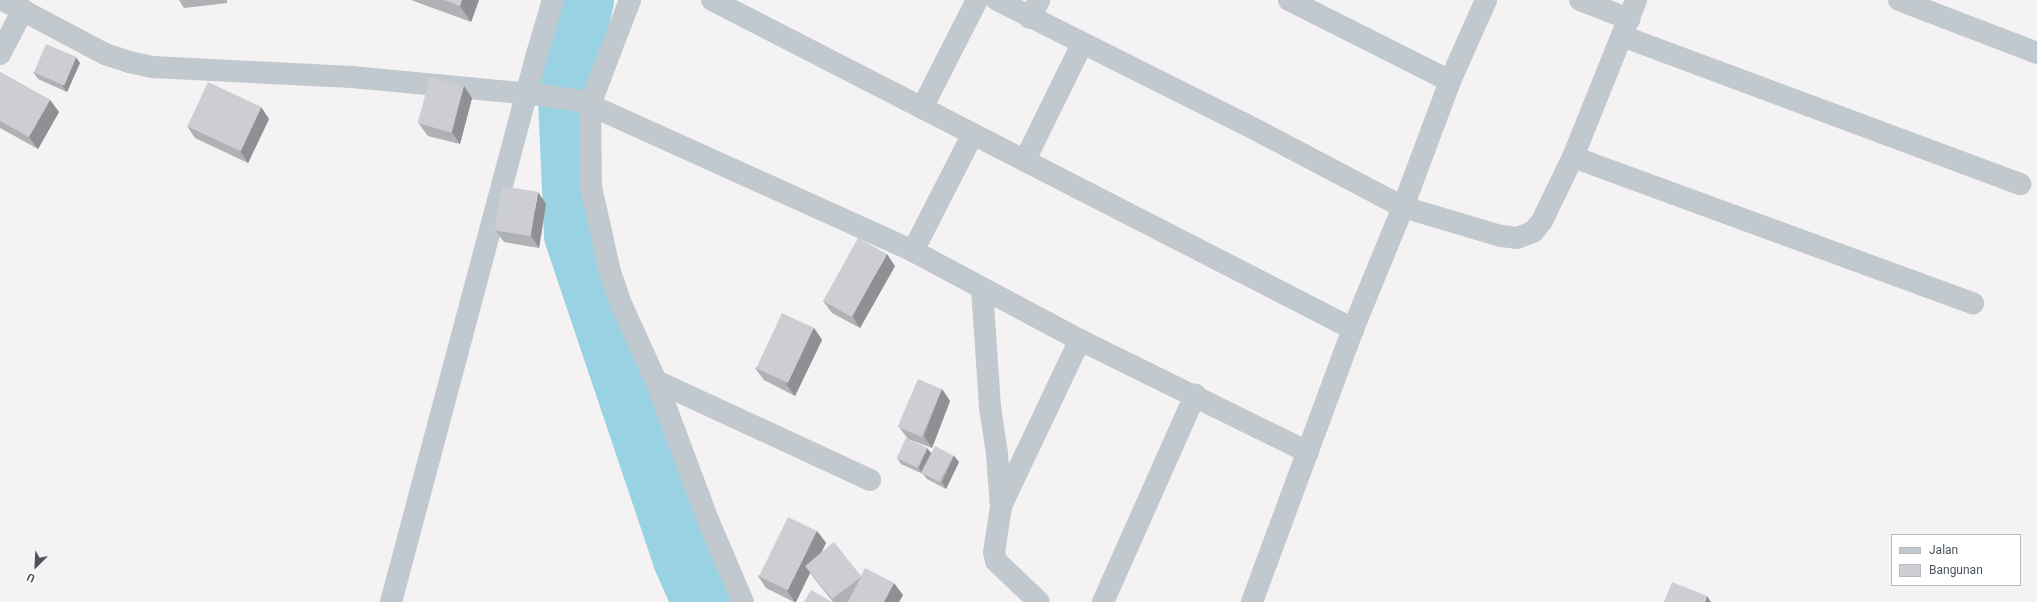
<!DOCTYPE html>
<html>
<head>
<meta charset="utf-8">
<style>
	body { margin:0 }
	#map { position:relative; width:2037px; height:602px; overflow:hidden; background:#f4f2f2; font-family:Roboto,sans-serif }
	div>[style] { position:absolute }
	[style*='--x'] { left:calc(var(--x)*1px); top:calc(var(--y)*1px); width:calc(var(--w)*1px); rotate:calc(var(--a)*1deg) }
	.river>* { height:59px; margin:-29.5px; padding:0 29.5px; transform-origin:29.5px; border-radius:29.5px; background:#99d2e3 }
	.street>* { height:22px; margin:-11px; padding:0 11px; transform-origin:11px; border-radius:11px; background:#c1c8ce }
	.secondary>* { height:22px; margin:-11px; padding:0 11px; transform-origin:11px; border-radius:11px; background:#c0c8d0 }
	.wall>* { inset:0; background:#afb1b5 }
	.shaded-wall>* { inset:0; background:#8f9094 }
	.building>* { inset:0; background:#ccced3; transform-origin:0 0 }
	span { translate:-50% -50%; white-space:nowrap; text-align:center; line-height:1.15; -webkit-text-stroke:3.5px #fff; paint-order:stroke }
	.legend { position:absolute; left:1891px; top:534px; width:130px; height:52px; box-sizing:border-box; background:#fff; border:1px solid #b7bbbe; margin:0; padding:5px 7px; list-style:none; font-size:12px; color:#4b545d }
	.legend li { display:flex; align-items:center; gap:8px; height:20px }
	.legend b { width:20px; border:1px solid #b7bbbe }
	.north { position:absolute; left:16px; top:546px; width:40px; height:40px; -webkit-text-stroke:3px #fff; paint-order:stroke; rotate:204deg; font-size:11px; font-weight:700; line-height:16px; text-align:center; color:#4b545d }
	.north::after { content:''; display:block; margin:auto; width:14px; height:18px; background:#4b545d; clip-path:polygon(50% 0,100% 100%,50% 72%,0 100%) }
</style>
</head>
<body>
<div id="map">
	<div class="river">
		<i style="--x:584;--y:0;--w:76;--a:103.7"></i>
		<i style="--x:566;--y:74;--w:161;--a:87.5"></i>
		<i style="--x:573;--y:235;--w:342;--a:71.4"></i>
		<i style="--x:682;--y:559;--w:47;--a:66.2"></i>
	</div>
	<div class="street">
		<i style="--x:3;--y:0;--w:115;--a:27.9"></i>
		<i style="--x:105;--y:54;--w:25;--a:18"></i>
		<i style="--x:129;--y:62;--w:25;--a:12"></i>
		<i style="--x:153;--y:67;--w:199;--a:2.9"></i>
		<i style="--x:352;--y:77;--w:191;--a:5.4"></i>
		<i style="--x:542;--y:95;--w:33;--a:9"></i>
		<i style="--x:575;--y:100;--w:16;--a:18"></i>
		<i style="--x:590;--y:105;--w:354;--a:24.3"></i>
		<i style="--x:913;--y:251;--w:189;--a:28.1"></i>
		<i style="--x:1080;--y:340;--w:254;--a:26.2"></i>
		<i style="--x:630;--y:0;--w:112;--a:110.9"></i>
		<i style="--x:590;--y:105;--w:82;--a:89.3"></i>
		<i style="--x:591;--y:187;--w:87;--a:77.4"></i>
		<i style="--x:610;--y:272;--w:36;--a:71"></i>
		<i style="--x:622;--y:306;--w:82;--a:65.6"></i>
		<i style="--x:656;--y:381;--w:236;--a:24.8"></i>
		<i style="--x:712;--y:0;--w:721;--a:27.17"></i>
		<i style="--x:997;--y:0;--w:275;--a:26.6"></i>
		<i style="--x:1243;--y:123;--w:181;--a:27.7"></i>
		<i style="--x:1403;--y:207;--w:102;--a:16.5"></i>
		<i style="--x:1501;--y:236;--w:16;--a:7"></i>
		<i style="--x:1517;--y:238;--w:17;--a:-21"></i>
		<i style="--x:1533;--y:232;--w:14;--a:-51"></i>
		<i style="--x:1542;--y:221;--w:71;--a:-64.2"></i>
		<i style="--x:1573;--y:157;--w:169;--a:-68.1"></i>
		<i style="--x:1289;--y:0;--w:180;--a:26.7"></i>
		<i style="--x:1580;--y:0;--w:53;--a:21.2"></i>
		<i style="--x:1899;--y:0;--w:148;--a:21"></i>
		<i style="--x:1030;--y:18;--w:20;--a:-63"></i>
		<i style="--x:1622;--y:36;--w:425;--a:20.4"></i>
		<i style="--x:0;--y:54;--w:50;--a:-62.4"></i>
		<i style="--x:922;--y:108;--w:121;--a:-63"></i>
		<i style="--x:1573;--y:157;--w:426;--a:20.1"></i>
		<i style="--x:1025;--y:160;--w:129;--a:-63.8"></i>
		<i style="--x:913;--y:251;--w:131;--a:-62.9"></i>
		<i style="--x:982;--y:289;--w:118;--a:86.1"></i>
		<i style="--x:990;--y:407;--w:48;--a:81.5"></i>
		<i style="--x:997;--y:454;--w:53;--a:85.7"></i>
		<i style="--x:1001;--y:507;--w:46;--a:98.8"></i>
		<i style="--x:994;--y:552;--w:9;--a:77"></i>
		<i style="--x:996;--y:561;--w:59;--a:43.6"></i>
		<i style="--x:656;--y:381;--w:148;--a:69.5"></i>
		<i style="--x:708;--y:520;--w:89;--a:66.9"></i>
		<i style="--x:1001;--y:506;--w:184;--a:-64.6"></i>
		<i style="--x:1103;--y:602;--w:227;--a:-66"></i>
		<i style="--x:1252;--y:602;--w:291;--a:-69.7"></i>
		<i style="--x:1353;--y:329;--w:132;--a:-67.7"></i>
		<i style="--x:1403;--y:207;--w:134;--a:-69.5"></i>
		<i style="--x:1450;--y:81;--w:89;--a:-66"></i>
	</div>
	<div class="secondary">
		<i style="--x:391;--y:602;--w:567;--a:-75.08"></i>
		<i style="--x:537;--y:54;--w:56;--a:-73.5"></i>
	</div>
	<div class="wall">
		<i style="clip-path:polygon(179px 0,227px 0,227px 3px,184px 8px)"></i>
		<i style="clip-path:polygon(411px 0,479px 0,471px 22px)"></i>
		<i style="clip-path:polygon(80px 63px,67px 92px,38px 79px,33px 72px)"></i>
		<i style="clip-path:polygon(0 72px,50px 100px,59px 112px,38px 149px,0 128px)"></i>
		<i style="clip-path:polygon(464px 86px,472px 98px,460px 144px,428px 136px,419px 124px)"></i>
		<i style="clip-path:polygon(261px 107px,269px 119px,248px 163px,195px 138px,187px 126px)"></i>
		<i style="clip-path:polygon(546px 204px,539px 248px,504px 242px,495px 230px)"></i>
		<i style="clip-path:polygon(895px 266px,860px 328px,832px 313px,823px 301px)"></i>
		<i style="clip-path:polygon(814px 328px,822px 340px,795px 396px,764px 380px,755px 368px)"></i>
		<i style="clip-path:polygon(942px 389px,950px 401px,932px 448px,908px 439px,899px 427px)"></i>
		<i style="clip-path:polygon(931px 453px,954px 456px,959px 462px,946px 489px,927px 479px,923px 474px,901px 464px,897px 458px)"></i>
		<i style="clip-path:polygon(817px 531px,826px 543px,821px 553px,861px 576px,903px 595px,899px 602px,833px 602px,810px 573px,796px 602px,794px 602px,766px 588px,758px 576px)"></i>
	</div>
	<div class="shaded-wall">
		<i style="clip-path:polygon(462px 0,479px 0,471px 22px,460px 6px)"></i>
		<i style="clip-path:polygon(76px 57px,80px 63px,67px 92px,62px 85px)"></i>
		<i style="clip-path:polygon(464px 86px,472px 98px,460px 144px,452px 132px)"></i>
		<i style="clip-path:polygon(50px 100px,59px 112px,38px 149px,29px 137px)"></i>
		<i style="clip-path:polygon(261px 107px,269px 119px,248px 163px,240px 151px)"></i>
		<i style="clip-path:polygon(538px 192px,546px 204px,539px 248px,531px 236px)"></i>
		<i style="clip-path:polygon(887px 254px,895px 266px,860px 328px,852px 316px)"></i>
		<i style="clip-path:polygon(814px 328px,822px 340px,795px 396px,786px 384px)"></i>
		<i style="clip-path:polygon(942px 389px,950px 401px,932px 448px,924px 436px)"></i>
		<i style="clip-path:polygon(927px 448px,932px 454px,922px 473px,919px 468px)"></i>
		<i style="clip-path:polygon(954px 456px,959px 462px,946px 489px,942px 482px)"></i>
		<i style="clip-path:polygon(817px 531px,826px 543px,811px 573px,805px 566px,810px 573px,796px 602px,795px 602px,787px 591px)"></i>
		<i style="clip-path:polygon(894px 583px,903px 595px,899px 602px,884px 602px)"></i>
		<i style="clip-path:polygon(1707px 596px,1711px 602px,1705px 602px)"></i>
	</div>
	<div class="building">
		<i style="clip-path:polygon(444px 0,462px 0,460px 6px)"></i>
		<i style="left:46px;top:44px;width:33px;height:31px;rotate:23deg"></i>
		<i style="clip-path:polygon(0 72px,50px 100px,29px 137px,0 121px)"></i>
		<i style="left:430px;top:77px;width:35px;height:48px;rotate:15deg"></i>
		<i style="left:208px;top:82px;width:59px;height:49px;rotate:25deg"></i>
		<i style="left:502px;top:186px;width:36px;height:45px;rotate:9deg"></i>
		<i style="left:858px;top:238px;width:33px;height:72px;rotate:29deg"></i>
		<i style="left:782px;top:313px;width:35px;height:61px;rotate:25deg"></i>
		<i style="left:918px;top:379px;width:26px;height:52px;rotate:23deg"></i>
		<i style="left:906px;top:438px;width:23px;height:22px;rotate:25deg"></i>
		<i style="left:935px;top:446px;width:21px;height:30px;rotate:28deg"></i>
		<i style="left:788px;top:517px;width:32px;height:66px;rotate:26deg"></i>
		<i style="clip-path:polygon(834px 542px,861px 576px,865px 568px,894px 583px,884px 602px,848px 602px,861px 577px,832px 599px,805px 566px)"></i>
		<i style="clip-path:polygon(1672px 582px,1707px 596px,1705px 602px,1664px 602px)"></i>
		<i style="clip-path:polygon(811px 590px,832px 602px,804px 602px)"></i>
	</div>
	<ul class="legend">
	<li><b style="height:5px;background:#c0c8d0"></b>Jalan</li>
	<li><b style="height:11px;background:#ccced3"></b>Bangunan</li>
	</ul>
	<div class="north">U</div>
</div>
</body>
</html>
